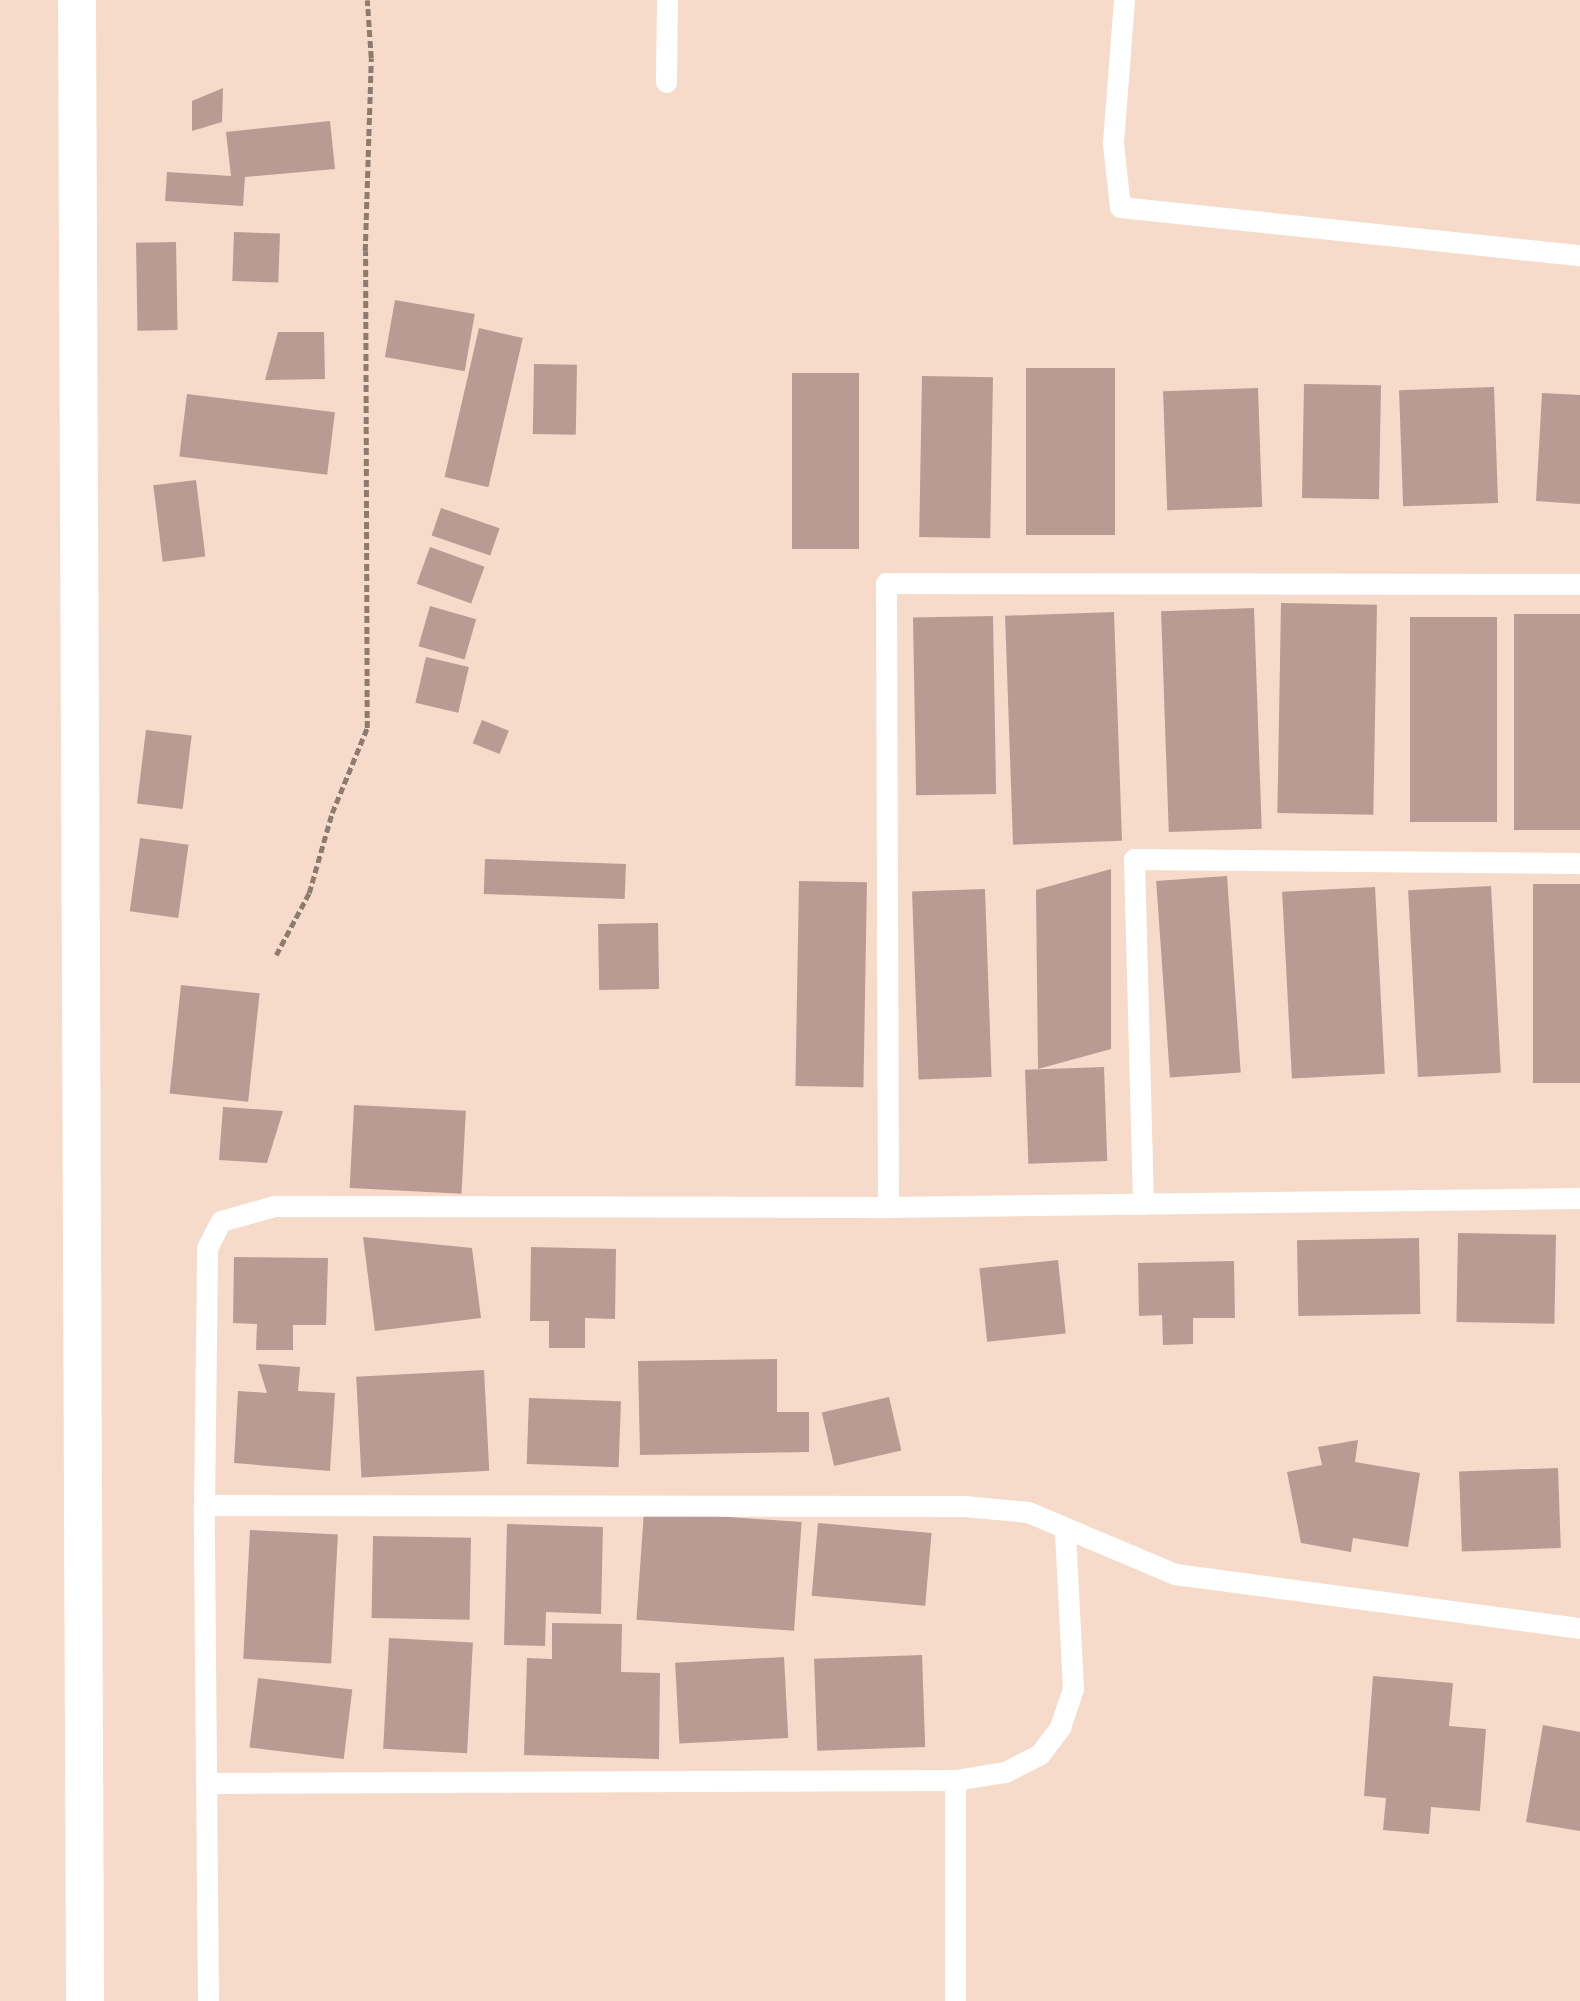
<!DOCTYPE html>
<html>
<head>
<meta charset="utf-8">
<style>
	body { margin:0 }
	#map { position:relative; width:1580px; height:2001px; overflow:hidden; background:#f6dbca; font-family:"Work Sans",sans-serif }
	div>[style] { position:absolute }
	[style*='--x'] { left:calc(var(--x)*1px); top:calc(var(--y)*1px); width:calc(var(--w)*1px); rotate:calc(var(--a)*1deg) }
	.building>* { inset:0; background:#b99b93; transform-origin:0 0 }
	.path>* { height:4.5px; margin-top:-2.25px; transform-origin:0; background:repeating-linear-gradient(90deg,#8d7b6f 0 7px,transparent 0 10.5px) }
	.service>* { height:21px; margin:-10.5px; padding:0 10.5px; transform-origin:10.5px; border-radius:10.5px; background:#fff }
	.minor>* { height:38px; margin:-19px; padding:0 19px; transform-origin:19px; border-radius:19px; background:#fff }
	span { translate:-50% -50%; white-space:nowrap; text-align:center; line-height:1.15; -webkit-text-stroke:6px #f6dbca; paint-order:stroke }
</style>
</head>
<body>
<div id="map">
	<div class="building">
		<i style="clip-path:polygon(223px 88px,222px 122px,192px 131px,192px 101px)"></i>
		<i style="clip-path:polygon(330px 121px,335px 169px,245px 177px,243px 206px,165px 201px,167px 172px,231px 176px,226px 132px)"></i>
		<i style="left:234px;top:232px;width:46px;height:49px;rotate:2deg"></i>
		<i style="left:176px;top:242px;width:88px;height:40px;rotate:89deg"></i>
		<i style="left:395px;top:300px;width:81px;height:58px;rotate:10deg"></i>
		<i style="left:479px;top:328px;width:45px;height:153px;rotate:13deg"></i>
		<i style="clip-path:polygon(278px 332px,324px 332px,325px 379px,265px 380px)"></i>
		<i style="left:534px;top:364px;width:43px;height:70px;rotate:1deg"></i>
		<i style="left:1026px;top:368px;width:89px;height:167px"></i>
		<i style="left:792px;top:373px;width:67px;height:176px"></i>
		<i style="left:922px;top:376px;width:71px;height:161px;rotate:1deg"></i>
		<i style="left:1304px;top:384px;width:77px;height:114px;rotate:1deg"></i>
		<i style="left:1494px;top:387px;width:116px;height:95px;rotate:88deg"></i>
		<i style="left:1258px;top:388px;width:119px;height:95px;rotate:88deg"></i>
		<i style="clip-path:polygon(1542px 393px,1580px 395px,1580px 504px,1536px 501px)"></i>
		<i style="left:187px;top:394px;width:149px;height:63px;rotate:7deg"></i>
		<i style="left:196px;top:480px;width:77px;height:43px;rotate:83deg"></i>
		<i style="left:441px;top:508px;width:62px;height:29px;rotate:19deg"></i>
		<i style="left:430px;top:547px;width:58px;height:39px;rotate:20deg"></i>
		<i style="left:1281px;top:603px;width:96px;height:210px;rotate:1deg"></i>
		<i style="left:430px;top:606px;width:48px;height:42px;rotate:16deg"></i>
		<i style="left:1254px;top:608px;width:221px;height:93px;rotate:88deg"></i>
		<i style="left:1114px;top:612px;width:229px;height:109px;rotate:88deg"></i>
		<i style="left:1580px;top:614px;width:216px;height:66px;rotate:90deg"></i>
		<i style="left:993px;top:616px;width:178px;height:80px;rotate:89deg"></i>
		<i style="left:1410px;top:617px;width:87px;height:205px"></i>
		<i style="left:426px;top:657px;width:44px;height:47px;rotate:13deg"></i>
		<i style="left:482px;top:720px;width:29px;height:25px;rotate:22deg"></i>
		<i style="left:146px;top:730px;width:46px;height:74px;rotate:7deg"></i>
		<i style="left:140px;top:838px;width:49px;height:74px;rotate:8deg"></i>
		<i style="left:485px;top:859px;width:141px;height:35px;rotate:2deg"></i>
		<i style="clip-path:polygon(1111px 869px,1111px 1049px,1038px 1069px,1036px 890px)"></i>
		<i style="left:1227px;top:876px;width:197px;height:71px;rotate:86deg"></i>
		<i style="left:799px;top:881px;width:68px;height:205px;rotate:1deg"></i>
		<i style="left:1533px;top:884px;width:47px;height:199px"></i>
		<i style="left:1491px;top:886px;width:187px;height:83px;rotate:87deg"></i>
		<i style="left:1375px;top:887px;width:187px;height:93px;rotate:87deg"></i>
		<i style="left:985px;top:889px;width:188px;height:73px;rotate:88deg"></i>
		<i style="left:658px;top:923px;width:66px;height:60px;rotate:89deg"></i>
		<i style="left:181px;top:985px;width:79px;height:109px;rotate:6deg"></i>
		<i style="left:1104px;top:1067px;width:94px;height:79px;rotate:88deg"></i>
		<i style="left:354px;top:1105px;width:112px;height:83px;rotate:3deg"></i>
		<i style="clip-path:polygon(223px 1107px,283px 1111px,267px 1163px,219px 1160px)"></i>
		<i style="left:1458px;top:1233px;width:98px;height:89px;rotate:1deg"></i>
		<i style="clip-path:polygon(363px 1237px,472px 1248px,481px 1318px,375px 1331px)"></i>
		<i style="left:1419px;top:1238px;width:76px;height:122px;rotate:89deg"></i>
		<i style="clip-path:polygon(531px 1247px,616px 1249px,615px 1319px,585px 1318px,585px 1348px,549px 1348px,549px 1321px,530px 1321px)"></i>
		<i style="clip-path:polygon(234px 1257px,328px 1258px,326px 1325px,293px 1325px,293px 1350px,256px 1350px,257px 1324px,233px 1323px)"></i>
		<i style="left:1058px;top:1260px;width:74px;height:79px;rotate:84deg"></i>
		<i style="clip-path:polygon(1234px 1261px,1235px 1318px,1193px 1318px,1193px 1344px,1163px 1345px,1162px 1315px,1139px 1316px,1138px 1263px)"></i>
		<i style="clip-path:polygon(777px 1359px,777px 1412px,809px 1412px,809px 1452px,640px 1455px,638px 1361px)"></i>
		<i style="clip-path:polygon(258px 1364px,300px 1367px,298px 1391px,335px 1393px,330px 1471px,234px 1463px,238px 1391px,267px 1393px)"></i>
		<i style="left:484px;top:1370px;width:101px;height:128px;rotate:87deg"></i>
		<i style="left:889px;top:1397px;width:55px;height:69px;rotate:77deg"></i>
		<i style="left:529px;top:1398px;width:92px;height:66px;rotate:2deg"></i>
		<i style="clip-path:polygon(1358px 1440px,1355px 1462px,1420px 1473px,1408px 1547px,1353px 1538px,1351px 1552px,1301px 1543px,1287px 1472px,1322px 1465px,1318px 1447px)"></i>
		<i style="left:1558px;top:1468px;width:80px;height:99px;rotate:88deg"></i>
		<i style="left:644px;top:1511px;width:158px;height:109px;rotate:4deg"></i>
		<i style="left:818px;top:1523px;width:114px;height:73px;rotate:5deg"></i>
		<i style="clip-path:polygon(507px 1524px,603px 1527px,601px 1614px,546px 1612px,545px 1646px,504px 1645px)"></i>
		<i style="left:250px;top:1530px;width:88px;height:129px;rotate:3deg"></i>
		<i style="left:373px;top:1536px;width:98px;height:82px;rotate:1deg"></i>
		<i style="clip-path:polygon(552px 1623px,622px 1624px,621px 1672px,660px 1673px,659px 1759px,524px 1755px,527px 1658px,552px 1659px)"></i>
		<i style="left:389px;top:1638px;width:84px;height:111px;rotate:3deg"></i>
		<i style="left:922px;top:1655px;width:92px;height:108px;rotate:88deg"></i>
		<i style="left:784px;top:1657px;width:81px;height:109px;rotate:87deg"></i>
		<i style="clip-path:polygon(1373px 1676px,1453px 1683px,1449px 1726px,1486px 1729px,1480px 1811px,1431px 1807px,1429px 1834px,1383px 1830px,1386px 1798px,1364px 1796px)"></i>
		<i style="left:258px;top:1678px;width:95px;height:70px;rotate:7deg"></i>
		<i style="clip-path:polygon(1543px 1725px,1580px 1732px,1580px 1831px,1526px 1822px)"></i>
	</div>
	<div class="path">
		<i style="--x:276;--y:955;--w:70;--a:-62"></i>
		<i style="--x:309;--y:893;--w:83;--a:-74"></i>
		<i style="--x:332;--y:813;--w:92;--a:-67.6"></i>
		<i style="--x:367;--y:728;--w:477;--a:-90.2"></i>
		<i style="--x:365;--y:251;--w:193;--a:-88.2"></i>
		<i style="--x:371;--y:58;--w:58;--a:-93.9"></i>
	</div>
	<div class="service">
		<i style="--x:1124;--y:0;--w:143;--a:94.4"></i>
		<i style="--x:1113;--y:143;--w:64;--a:83.8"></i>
		<i style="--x:1120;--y:207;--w:462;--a:6"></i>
		<i style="--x:666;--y:82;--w:82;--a:-89.3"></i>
		<i style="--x:1143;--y:1204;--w:345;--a:-91.5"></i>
		<i style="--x:1134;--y:859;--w:446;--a:0.5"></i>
		<i style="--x:888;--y:1207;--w:624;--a:-90.18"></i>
		<i style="--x:886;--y:583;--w:694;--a:0.08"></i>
		<i style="--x:204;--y:1505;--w:760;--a:0.08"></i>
		<i style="--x:964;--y:1506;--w:64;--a:5.4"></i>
		<i style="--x:1028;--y:1512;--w:160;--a:22.9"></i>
		<i style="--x:1175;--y:1574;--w:409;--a:7.6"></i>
		<i style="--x:955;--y:1780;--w:221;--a:90"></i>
		<i style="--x:208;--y:1783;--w:747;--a:-0.23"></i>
		<i style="--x:955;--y:1780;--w:51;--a:-9.1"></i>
		<i style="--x:1005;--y:1772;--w:39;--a:-27"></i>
		<i style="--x:1040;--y:1754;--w:34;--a:-53"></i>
		<i style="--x:1060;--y:1727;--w:40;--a:-71.1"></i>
		<i style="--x:1073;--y:1689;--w:159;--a:-92.9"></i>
		<i style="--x:208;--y:2001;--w:496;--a:-90.5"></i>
		<i style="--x:204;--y:1505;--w:257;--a:-89.3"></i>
		<i style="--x:207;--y:1248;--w:30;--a:-63"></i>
		<i style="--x:221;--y:1221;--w:55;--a:-15.8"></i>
		<i style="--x:274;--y:1206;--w:614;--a:0.09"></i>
		<i style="--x:888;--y:1207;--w:692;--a:-0.75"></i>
	</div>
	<div class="minor">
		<i style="--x:77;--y:0;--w:2001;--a:89.77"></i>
	</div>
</div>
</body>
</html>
